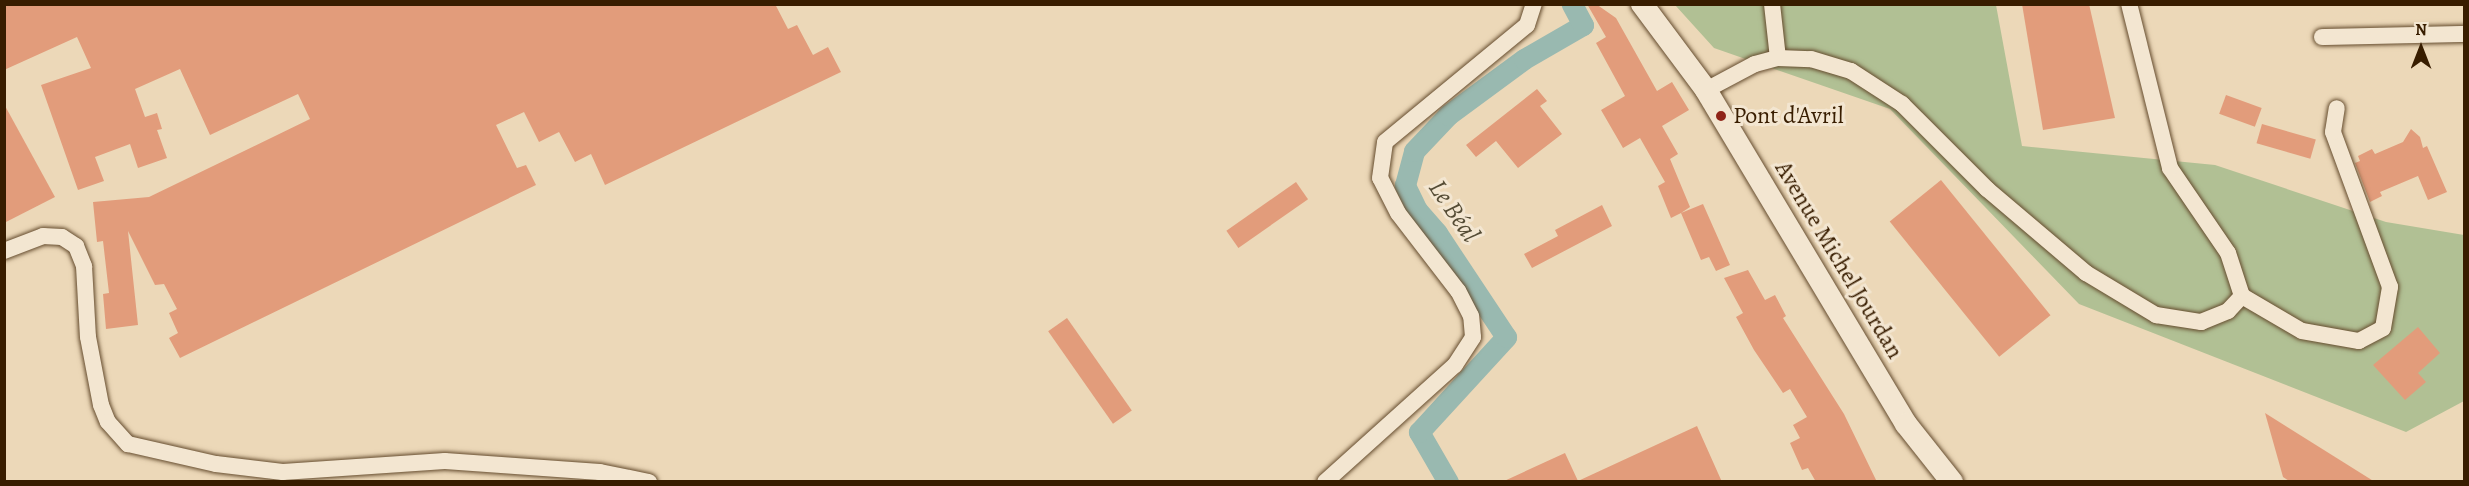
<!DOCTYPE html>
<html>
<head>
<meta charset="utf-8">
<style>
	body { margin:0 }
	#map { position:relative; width:2469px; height:486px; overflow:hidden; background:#ecd8b8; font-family:Alegreya,serif }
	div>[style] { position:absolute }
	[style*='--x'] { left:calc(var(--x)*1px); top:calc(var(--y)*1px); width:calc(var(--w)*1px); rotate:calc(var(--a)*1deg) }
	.green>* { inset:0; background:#b1c094 }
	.canal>* { height:21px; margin:-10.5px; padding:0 10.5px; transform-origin:10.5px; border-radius:10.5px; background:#99b9b0 }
	.building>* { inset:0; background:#e29c7b; transform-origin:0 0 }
	.roads { filter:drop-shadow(0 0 2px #654c2e) drop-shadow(0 0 2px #654c2e) }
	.minor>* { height:16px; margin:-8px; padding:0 8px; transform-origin:8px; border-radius:8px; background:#f3e6d1 }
	.secondary>* { height:22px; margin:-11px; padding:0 11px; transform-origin:11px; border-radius:11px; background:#f3e6d1 }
	.dots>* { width:16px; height:16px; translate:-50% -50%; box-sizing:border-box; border:3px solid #f3e6d1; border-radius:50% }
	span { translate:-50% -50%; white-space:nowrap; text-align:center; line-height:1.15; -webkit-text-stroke:6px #f3e6d1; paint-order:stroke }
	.poi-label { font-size:24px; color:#381d00 }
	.left { translate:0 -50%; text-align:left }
	.street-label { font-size:24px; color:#381d00 }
	.water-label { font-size:26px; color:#554c35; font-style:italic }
	.frame { position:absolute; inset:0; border:6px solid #381d00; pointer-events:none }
	.north { position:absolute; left:2391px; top:18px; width:60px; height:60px; -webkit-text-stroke:4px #f3e6d1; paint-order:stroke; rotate:0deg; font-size:16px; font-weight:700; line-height:24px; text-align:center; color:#381d00 }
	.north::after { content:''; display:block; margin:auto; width:21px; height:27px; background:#381d00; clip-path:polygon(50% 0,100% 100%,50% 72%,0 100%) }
</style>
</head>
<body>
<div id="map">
	<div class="green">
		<i style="clip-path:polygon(1675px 5px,1996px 5px,2022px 146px,2215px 165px,2386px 222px,2464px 235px,2464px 401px,2406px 432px,2079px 304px,1890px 109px,1714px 48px)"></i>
	</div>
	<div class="canal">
		<i style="--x:1448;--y:482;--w:58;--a:-120.1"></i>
		<i style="--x:1419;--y:432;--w:129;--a:-47.5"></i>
		<i style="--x:1506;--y:337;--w:125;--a:-123.6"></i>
		<i style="--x:1437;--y:233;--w:30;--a:-131"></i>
		<i style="--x:1417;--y:210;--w:28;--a:-116"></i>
		<i style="--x:1405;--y:185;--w:35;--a:-75"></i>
		<i style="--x:1414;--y:151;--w:50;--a:-46.6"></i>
		<i style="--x:1448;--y:115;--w:94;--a:-36.4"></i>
		<i style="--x:1524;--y:59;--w:68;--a:-30"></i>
		<i style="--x:1583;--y:25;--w:24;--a:-118"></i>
	</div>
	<div class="building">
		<i style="clip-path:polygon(4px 4px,775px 4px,788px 29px,797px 25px,813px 55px,828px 47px,841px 72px,605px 185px,591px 154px,575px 162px,559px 132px,539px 142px,524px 112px,496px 125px,517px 168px,526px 165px,536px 185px,180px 358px,169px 338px,178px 333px,169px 313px,177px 309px,164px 284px,155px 285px,128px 231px,138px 325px,106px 329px,103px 294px,109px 293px,103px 241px,97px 242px,93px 202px,149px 197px,310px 119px,298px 94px,210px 135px,180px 69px,135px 89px,145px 117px,157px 113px,162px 129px,157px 130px,167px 158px,138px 168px,130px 144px,95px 157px,104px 181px,78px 190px,41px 85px,91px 68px,77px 37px,4px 70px)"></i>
		<i style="clip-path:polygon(1587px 4px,1596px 4px,1616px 18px,1657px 91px,1672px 82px,1689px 110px,1662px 126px,1678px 154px,1670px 159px,1690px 207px,1681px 213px,1703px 204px,1730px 265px,1716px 271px,1709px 257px,1701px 260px,1681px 213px,1671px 218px,1658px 186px,1665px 182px,1640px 138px,1623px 148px,1601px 110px,1625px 96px,1596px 43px,1606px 37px)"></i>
		<i style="clip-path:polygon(2022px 4px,2089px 4px,2115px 118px,2043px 130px)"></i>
		<i style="clip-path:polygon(1537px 89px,1547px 101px,1540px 106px,1562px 134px,1518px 168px,1496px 141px,1476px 157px,1466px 145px)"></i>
		<i style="left:2226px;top:95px;width:38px;height:20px;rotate:20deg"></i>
		<i style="clip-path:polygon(4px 104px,55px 197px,4px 223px)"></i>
		<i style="left:2262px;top:124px;width:56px;height:20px;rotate:16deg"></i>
		<i style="clip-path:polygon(2411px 129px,2420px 137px,2423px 148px,2427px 146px,2447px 192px,2428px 200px,2418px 176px,2380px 192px,2382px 196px,2370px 202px,2355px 163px,2360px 161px,2358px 156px,2372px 149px,2375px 154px,2403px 142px)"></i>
		<i style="left:1941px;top:180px;width:174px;height:66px;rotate:51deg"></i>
		<i style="left:1296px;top:182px;width:21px;height:85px;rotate:55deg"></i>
		<i style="clip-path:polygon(1602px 205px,1612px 226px,1532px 268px,1524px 254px,1558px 236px,1555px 230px)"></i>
		<i style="clip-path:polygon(1748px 270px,1765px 300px,1775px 295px,1786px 316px,1783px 318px,1844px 414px,1877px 482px,1816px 482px,1808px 468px,1802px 470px,1790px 443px,1800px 438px,1793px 425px,1807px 417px,1790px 389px,1783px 393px,1754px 350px,1736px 317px,1743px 313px,1724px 278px)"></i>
		<i style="left:1067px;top:318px;width:113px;height:23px;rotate:55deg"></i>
		<i style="clip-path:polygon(2418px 327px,2440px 353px,2418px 373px,2426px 382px,2405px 400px,2373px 365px)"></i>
		<i style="clip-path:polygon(2265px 413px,2375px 482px,2291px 482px,2283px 477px)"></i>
		<i style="clip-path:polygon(1697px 426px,1722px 482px,1502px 482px,1565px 453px,1578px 481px)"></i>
	</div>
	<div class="roads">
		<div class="minor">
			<i style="--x:1772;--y:4;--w:54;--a:83.7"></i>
			<i style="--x:2322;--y:37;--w:142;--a:-1.2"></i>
			<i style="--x:1706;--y:90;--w:55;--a:-28"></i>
			<i style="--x:1755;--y:64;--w:24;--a:-15"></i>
			<i style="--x:1778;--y:58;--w:33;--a:2"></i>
			<i style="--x:1811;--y:59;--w:42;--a:16.7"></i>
			<i style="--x:1851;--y:71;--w:61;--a:32.9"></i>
			<i style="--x:1902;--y:104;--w:120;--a:45"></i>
			<i style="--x:1987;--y:189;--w:130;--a:40.3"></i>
			<i style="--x:2086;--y:273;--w:82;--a:31"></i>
			<i style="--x:2156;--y:315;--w:46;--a:8.8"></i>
			<i style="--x:2201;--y:322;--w:29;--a:-22"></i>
			<i style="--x:2228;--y:311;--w:21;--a:-47"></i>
			<i style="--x:2242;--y:296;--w:45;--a:-108"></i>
			<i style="--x:2228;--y:253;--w:103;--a:-124.3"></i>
			<i style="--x:2170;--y:168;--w:169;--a:-104"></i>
			<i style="--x:4;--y:251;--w:42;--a:-21"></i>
			<i style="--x:43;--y:236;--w:19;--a:3"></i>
			<i style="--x:62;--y:237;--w:17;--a:33"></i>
			<i style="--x:76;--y:246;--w:22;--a:68"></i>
			<i style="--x:84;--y:266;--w:71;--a:86.8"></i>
			<i style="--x:88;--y:337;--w:69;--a:79.2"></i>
			<i style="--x:101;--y:405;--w:18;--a:68"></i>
			<i style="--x:108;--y:422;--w:30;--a:48"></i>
			<i style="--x:128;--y:444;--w:90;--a:12.8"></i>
			<i style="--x:216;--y:464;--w:67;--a:6.8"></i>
			<i style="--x:283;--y:472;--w:162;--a:-3.9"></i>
			<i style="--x:445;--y:461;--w:155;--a:4.1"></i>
			<i style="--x:600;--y:472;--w:50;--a:11.5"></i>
			<i style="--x:2242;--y:296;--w:69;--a:30.3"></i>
			<i style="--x:2302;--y:331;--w:58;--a:10"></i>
			<i style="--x:2359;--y:341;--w:27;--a:-28"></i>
			<i style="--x:2383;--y:328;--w:42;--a:-80.3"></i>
			<i style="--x:2390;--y:287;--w:165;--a:-110.2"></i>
			<i style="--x:2333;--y:132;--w:24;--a:-81"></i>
			<i style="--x:1325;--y:482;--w:175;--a:-42"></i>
			<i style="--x:1455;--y:365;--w:33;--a:-57"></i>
			<i style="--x:1473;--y:337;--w:21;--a:-95"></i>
			<i style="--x:1471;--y:316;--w:28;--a:-117"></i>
			<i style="--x:1458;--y:291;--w:98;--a:-127.6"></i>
			<i style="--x:1398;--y:213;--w:39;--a:-117"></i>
			<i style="--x:1380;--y:178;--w:36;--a:-82"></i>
			<i style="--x:1385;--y:142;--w:184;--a:-39.5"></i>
			<i style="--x:1527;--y:25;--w:22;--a:-72"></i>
		</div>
		<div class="secondary">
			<i style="--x:1642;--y:4;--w:107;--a:53.3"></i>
			<i style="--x:1706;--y:90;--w:389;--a:59.1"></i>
			<i style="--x:1906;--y:424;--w:74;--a:51.6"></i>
		</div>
	</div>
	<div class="dots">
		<i style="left:1721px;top:116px;background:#8f2418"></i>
	</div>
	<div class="poi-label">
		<span class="left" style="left:1733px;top:116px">Pont d'Avril</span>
	</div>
	<div class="street-label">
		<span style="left:1839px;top:260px;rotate:59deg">Avenue Michel Jourdan</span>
	</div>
	<div class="water-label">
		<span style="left:1454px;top:211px;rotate:56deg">Le Béal</span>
	</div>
	<div class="frame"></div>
	<div class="north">N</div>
</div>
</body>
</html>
